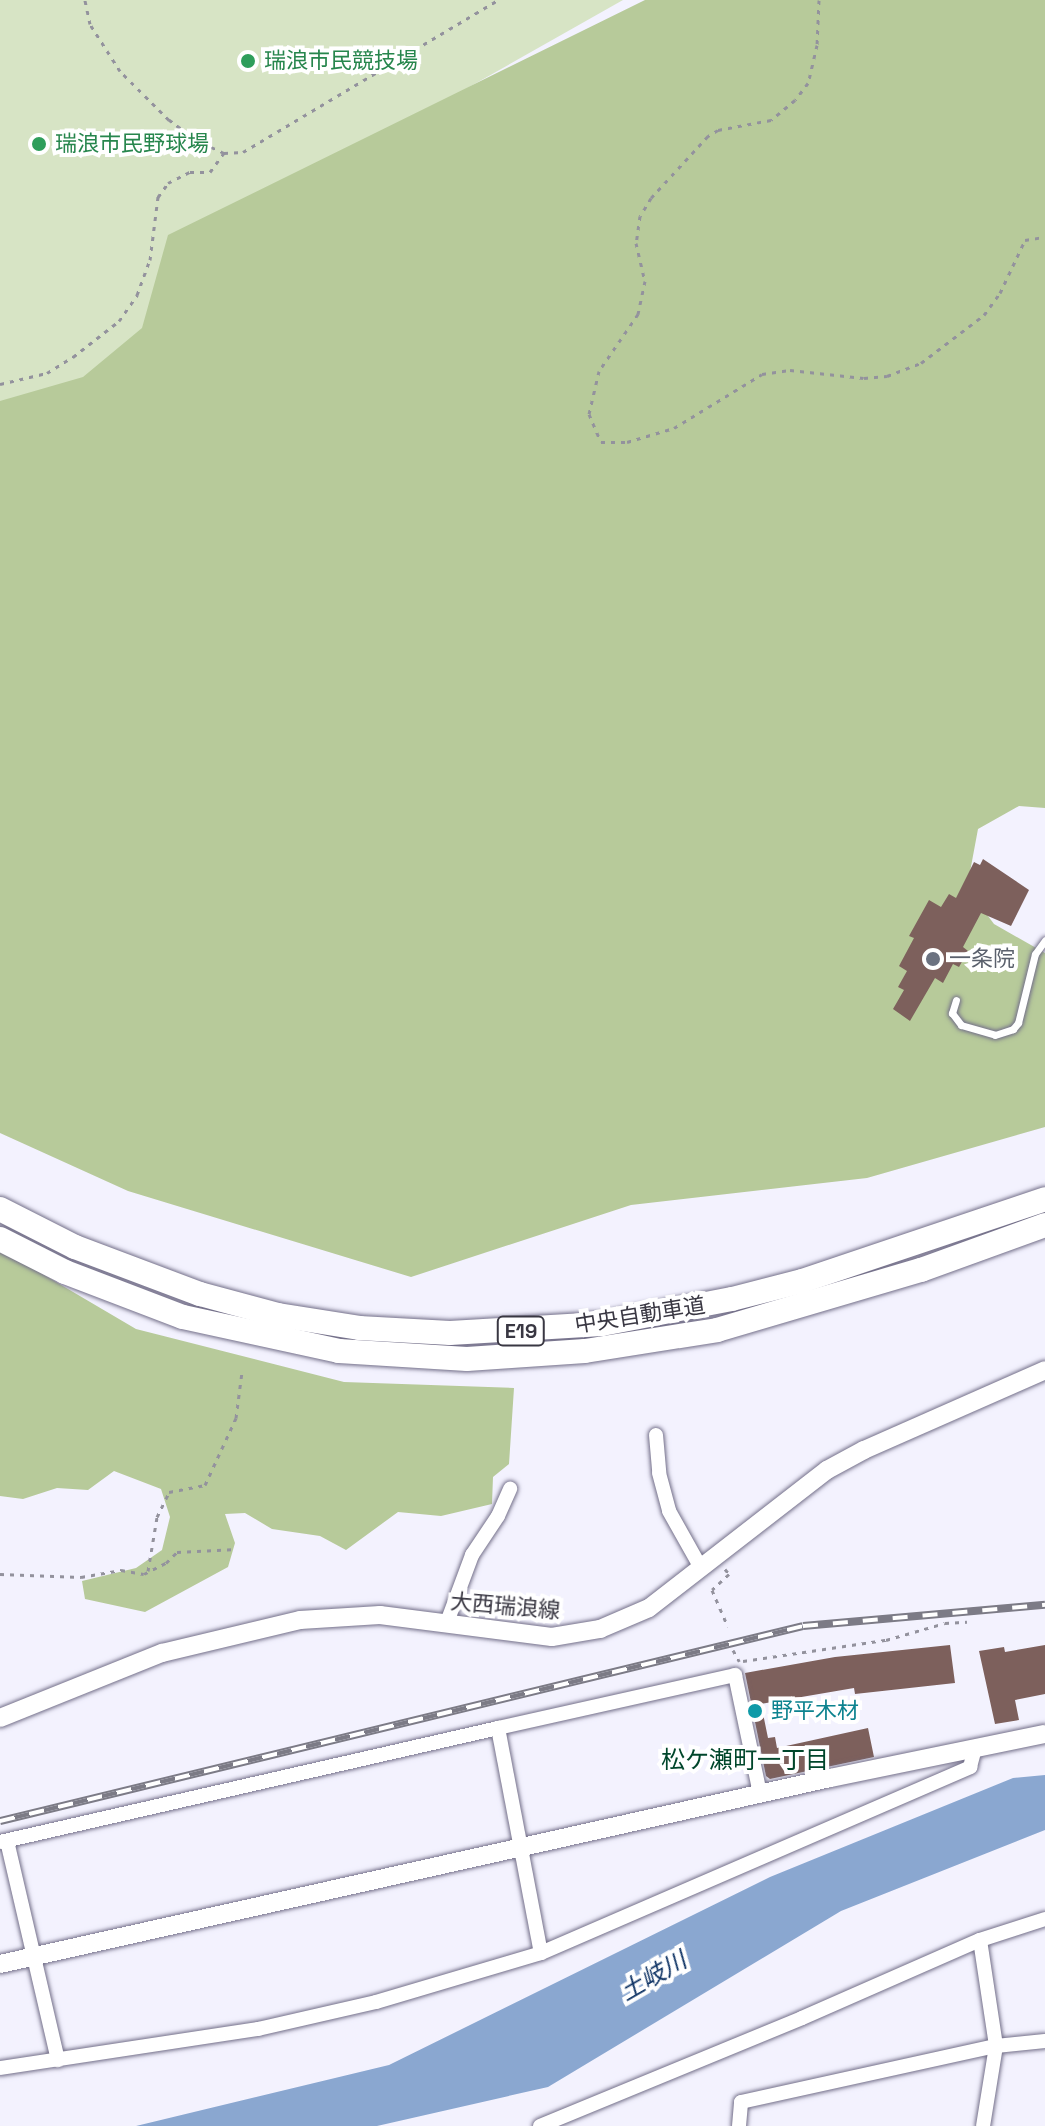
<!DOCTYPE html>
<html>
<head>
<meta charset="utf-8">
<style>
	body { margin:0 }
	#map { position:relative; width:1045px; height:2126px; overflow:hidden; background:#f3f2fe; font-family:"Space Grotesk","Noto Sans JP",sans-serif }
	div>[style] { position:absolute }
	[style*='--x'] { left:calc(var(--x)*1px); top:calc(var(--y)*1px); width:calc(var(--w)*1px); rotate:calc(var(--a)*1deg) }
	.green>* { inset:0; background:#d7e4c5 }
	.forest>* { inset:0; background:#b7ca9a }
	.water>* { inset:0; background:#8aa7d0 }
	.building>* { inset:0; background:#7d605c }
	.path>* { height:3px; margin-top:-1.5px; transform-origin:0; background:repeating-linear-gradient(90deg,#93929d 0 4px,transparent 0 10px) }
	.roads { filter:drop-shadow(0 0 2px #736f89) drop-shadow(0 0 2px #736f89) }
	.lane>* { height:7px; margin:-3.5px; padding:0 3.5px; transform-origin:3.5px; border-radius:3.5px; background:#fff }
	.street>* { height:14px; margin:-7px; padding:0 7px; transform-origin:7px; border-radius:7px; background:#fff }
	.secondary>* { height:18px; margin:-9px; padding:0 9px; transform-origin:9px; border-radius:9px; background:#fff }
	.highway>* { height:24px; margin:-12px; padding:0 12px; transform-origin:12px; border-radius:12px; background:#fff }
	.rail>* { height:8px; margin-top:-4px; transform-origin:0; background:repeating-linear-gradient(90deg,#fff 0 15px,#7c7b86 0 30px); box-sizing:border-box; border-block:2px solid #7c7b86 }
	.dots>* { width:22px; height:22px; translate:-50% -50%; box-sizing:border-box; border:4px solid #fff; border-radius:50% }
	span { translate:-50% -50%; white-space:nowrap; text-align:center; line-height:1.15; -webkit-text-stroke:8px #fff; paint-order:stroke }
	.shield-label span { padding:2px 6px; background:#fff; border:2px solid; border-radius:6px; -webkit-text-stroke-width:0 }
	.shield-label { font-size:20px; color:#393742; font-weight:700 }
	.leisure-label { font-size:22px; color:#27864d }
	.left { translate:0 -50%; text-align:left }
	.worship-label { font-size:22px; color:#5b616d }
	.street-label { font-size:22px; color:#393742 }
	.culture-label { font-size:22px; color:#0d838f }
	.neighbourhood-label { font-size:24px; color:#00462b }
	.water-label { font-size:24px; color:#0b3062; font-style:italic }
</style>
</head>
<body>
<div id="map">
	<div class="green">
		<i style="clip-path:polygon(0 0,623px 0,225px 225px,166px 347px,0 471px)"></i>
	</div>
	<div class="forest">
		<i style="clip-path:polygon(645px 0,1045px 0,1045px 808px,1019px 806px,978px 829px,967px 888px,994px 924px,1045px 953px,1045px 1127px,867px 1178px,631px 1205px,411px 1277px,128px 1191px,0 1133px,0 401px,83px 377px,142px 328px,168px 235px)"></i>
		<i style="clip-path:polygon(0 1249px,136px 1329px,344px 1382px,514px 1388px,509px 1464px,493px 1477px,492px 1504px,441px 1516px,398px 1512px,346px 1550px,320px 1536px,272px 1529px,245px 1513px,225px 1514px,235px 1543px,228px 1567px,145px 1612px,85px 1599px,82px 1581px,136px 1568px,162px 1550px,170px 1517px,161px 1489px,114px 1471px,88px 1490px,57px 1488px,23px 1499px,0 1496px)"></i>
	</div>
	<div class="water">
		<i style="clip-path:polygon(1045px 1775px,1045px 1830px,841px 1911px,548px 2087px,377px 2126px,136px 2126px,389px 2065px,770px 1877px,1013px 1778px)"></i>
	</div>
	<div class="building">
		<i style="clip-path:polygon(983px 859px,1029px 890px,1011px 926px,981px 913px,963px 947px,968px 951px,959px 967px,953px 964px,943px 983px,935px 978px,910px 1021px,893px 1009px,904px 990px,898px 987px,907px 971px,899px 966px,914px 938px,909px 936px,929px 900px,941px 907px,949px 894px,956px 898px,974px 862px,980px 865px)"></i>
		<i style="clip-path:polygon(950px 1645px,955px 1683px,855px 1694px,854px 1688px,761px 1704px,768px 1738px,775px 1737px,777px 1748px,868px 1728px,874px 1757px,770px 1779px,766px 1776px,745px 1673px,835px 1657px)"></i>
		<i style="clip-path:polygon(1045px 1645px,1045px 1694px,1015px 1700px,1019px 1720px,995px 1724px,979px 1651px,1004px 1647px,1005px 1652px)"></i>
	</div>
	<div class="path">
		<i style="--x:819;--y:0;--w:45;--a:92.5"></i>
		<i style="--x:817;--y:45;--w:39;--a:103"></i>
		<i style="--x:808;--y:83;--w:21;--a:127"></i>
		<i style="--x:795;--y:100;--w:31;--a:140"></i>
		<i style="--x:771;--y:120;--w:54;--a:169.3"></i>
		<i style="--x:718;--y:130;--w:12;--a:149"></i>
		<i style="--x:708;--y:136;--w:84;--a:132.6"></i>
		<i style="--x:651;--y:198;--w:21;--a:121"></i>
		<i style="--x:640;--y:216;--w:27;--a:98"></i>
		<i style="--x:636;--y:243;--w:39;--a:77"></i>
		<i style="--x:645;--y:281;--w:34;--a:102"></i>
		<i style="--x:638;--y:314;--w:69;--a:124.4"></i>
		<i style="--x:599;--y:371;--w:44;--a:103.1"></i>
		<i style="--x:589;--y:414;--w:30;--a:67"></i>
		<i style="--x:601;--y:442;--w:26;--a:0"></i>
		<i style="--x:627;--y:442;--w:49;--a:-16.6"></i>
		<i style="--x:674;--y:428;--w:103;--a:-31.5"></i>
		<i style="--x:762;--y:374;--w:28;--a:-8"></i>
		<i style="--x:790;--y:370;--w:74;--a:6.2"></i>
		<i style="--x:864;--y:378;--w:23;--a:-5"></i>
		<i style="--x:887;--y:376;--w:36;--a:-21"></i>
		<i style="--x:921;--y:363;--w:79;--a:-37.3"></i>
		<i style="--x:984;--y:315;--w:27;--a:-54"></i>
		<i style="--x:1000;--y:293;--w:59;--a:-64.7"></i>
		<i style="--x:1025;--y:240;--w:20;--a:-9"></i>
		<i style="--x:224;--y:153;--w:19;--a:-3"></i>
		<i style="--x:243;--y:152;--w:297;--a:-30.8"></i>
		<i style="--x:0;--y:384;--w:48;--a:-13.2"></i>
		<i style="--x:47;--y:373;--w:31;--a:-32"></i>
		<i style="--x:73;--y:357;--w:58;--a:-38"></i>
		<i style="--x:119;--y:321;--w:32;--a:-55"></i>
		<i style="--x:137;--y:295;--w:37;--a:-70"></i>
		<i style="--x:150;--y:260;--w:64;--a:-82.8"></i>
		<i style="--x:158;--y:197;--w:17;--a:-54"></i>
		<i style="--x:168;--y:183;--w:25;--a:-27"></i>
		<i style="--x:190;--y:172;--w:20;--a:0"></i>
		<i style="--x:210;--y:172;--w:24;--a:-54"></i>
		<i style="--x:224;--y:153;--w:31;--a:-155"></i>
		<i style="--x:196;--y:140;--w:34;--a:-143"></i>
		<i style="--x:169;--y:120;--w:69;--a:-135"></i>
		<i style="--x:120;--y:71;--w:56;--a:-122.6"></i>
		<i style="--x:90;--y:24;--w:25;--a:-102"></i>
		<i style="--x:725;--y:1569;--w:6;--a:51"></i>
		<i style="--x:729;--y:1574;--w:23;--a:137"></i>
		<i style="--x:712;--y:1590;--w:40;--a:66.6"></i>
		<i style="--x:148;--y:1571;--w:55;--a:-80.5"></i>
		<i style="--x:157;--y:1517;--w:28;--a:-64"></i>
		<i style="--x:169;--y:1492;--w:37;--a:-11"></i>
		<i style="--x:205;--y:1485;--w:74;--a:-65.2"></i>
		<i style="--x:236;--y:1418;--w:46;--a:-82.6"></i>
		<i style="--x:0;--y:1574;--w:81;--a:2.1"></i>
		<i style="--x:81;--y:1577;--w:41;--a:-9.9"></i>
		<i style="--x:121;--y:1570;--w:23;--a:10"></i>
		<i style="--x:144;--y:1574;--w:25;--a:-27"></i>
		<i style="--x:166;--y:1563;--w:16;--a:-45"></i>
		<i style="--x:177;--y:1552;--w:60;--a:-2.9"></i>
		<i style="--x:733;--y:1650;--w:13;--a:61"></i>
		<i style="--x:743;--y:1661;--w:145;--a:-8.4"></i>
		<i style="--x:886;--y:1640;--w:61;--a:-16.1"></i>
		<i style="--x:945;--y:1623;--w:22;--a:-3"></i>
	</div>
	<div class="roads">
		<div class="lane">
			<i style="--x:956;--y:1000;--w:14;--a:107"></i>
			<i style="--x:952;--y:1013;--w:15;--a:53"></i>
			<i style="--x:961;--y:1025;--w:35;--a:16"></i>
			<i style="--x:995;--y:1035;--w:19;--a:-18"></i>
			<i style="--x:1013;--y:1029;--w:8;--a:-50"></i>
			<i style="--x:1018;--y:1023;--w:71;--a:-76.2"></i>
			<i style="--x:1035;--y:954;--w:17;--a:-54"></i>
		</div>
		<div class="street">
			<i style="--x:656;--y:1435;--w:38;--a:85"></i>
			<i style="--x:659;--y:1473;--w:39;--a:75"></i>
			<i style="--x:669;--y:1511;--w:65;--a:60.7"></i>
			<i style="--x:446;--y:1625;--w:75;--a:-69.6"></i>
			<i style="--x:472;--y:1555;--w:47;--a:-56.3"></i>
			<i style="--x:498;--y:1516;--w:30;--a:-66"></i>
			<i style="--x:498;--y:1728;--w:243;--a:-12.6"></i>
			<i style="--x:735;--y:1675;--w:122;--a:78.1"></i>
			<i style="--x:7;--y:1841;--w:225;--a:76.9"></i>
			<i style="--x:0;--y:1842;--w:511;--a:-12.89"></i>
			<i style="--x:498;--y:1728;--w:229;--a:79.2"></i>
			<i style="--x:980;--y:1940;--w:107;--a:81.4"></i>
			<i style="--x:996;--y:2046;--w:81;--a:99.2"></i>
			<i style="--x:0;--y:2068;--w:261;--a:-8.6"></i>
			<i style="--x:258;--y:2029;--w:121;--a:-12.9"></i>
			<i style="--x:376;--y:2002;--w:172;--a:-16.5"></i>
			<i style="--x:541;--y:1953;--w:468;--a:-23.4"></i>
			<i style="--x:970;--y:1767;--w:20;--a:-75"></i>
			<i style="--x:540;--y:2126;--w:283;--a:-22.4"></i>
			<i style="--x:802;--y:2018;--w:194;--a:-23.7"></i>
			<i style="--x:980;--y:1940;--w:68;--a:-17.9"></i>
			<i style="--x:739;--y:2126;--w:24;--a:-85"></i>
			<i style="--x:741;--y:2102;--w:261;--a:-12.4"></i>
			<i style="--x:996;--y:2046;--w:49;--a:-5.8"></i>
		</div>
		<div class="secondary">
			<i style="--x:0;--y:1718;--w:175;--a:-21.9"></i>
			<i style="--x:162;--y:1653;--w:142;--a:-13.4"></i>
			<i style="--x:300;--y:1620;--w:80;--a:-3.6"></i>
			<i style="--x:380;--y:1615;--w:173;--a:7.3"></i>
			<i style="--x:552;--y:1637;--w:49;--a:-9.5"></i>
			<i style="--x:600;--y:1629;--w:53;--a:-23.2"></i>
			<i style="--x:649;--y:1608;--w:225;--a:-37.8"></i>
			<i style="--x:827;--y:1470;--w:42;--a:-28.4"></i>
			<i style="--x:864;--y:1450;--w:198;--a:-23.8"></i>
			<i style="--x:0;--y:1964;--w:851;--a:-12.63"></i>
			<i style="--x:830;--y:1778;--w:219;--a:-11.6"></i>
		</div>
		<div class="highway">
			<i style="--x:0;--y:1209;--w:84;--a:26.9"></i>
			<i style="--x:75;--y:1247;--w:134;--a:20.6"></i>
			<i style="--x:200;--y:1294;--w:81;--a:15.1"></i>
			<i style="--x:278;--y:1315;--w:82;--a:9.1"></i>
			<i style="--x:359;--y:1328;--w:91;--a:3.1"></i>
			<i style="--x:450;--y:1333;--w:152;--a:-3.4"></i>
			<i style="--x:602;--y:1324;--w:132;--a:-10.9"></i>
			<i style="--x:732;--y:1299;--w:72;--a:-14.4"></i>
			<i style="--x:802;--y:1281;--w:256;--a:-18.6"></i>
			<i style="--x:0;--y:1239;--w:73;--a:26.9"></i>
			<i style="--x:65;--y:1272;--w:126;--a:20.9"></i>
			<i style="--x:183;--y:1317;--w:160;--a:12.3"></i>
			<i style="--x:339;--y:1351;--w:128;--a:3.6"></i>
			<i style="--x:467;--y:1359;--w:118;--a:-3.9"></i>
			<i style="--x:585;--y:1351;--w:134;--a:-9"></i>
			<i style="--x:717;--y:1330;--w:213;--a:-16.4"></i>
			<i style="--x:921;--y:1270;--w:132;--a:-19.9"></i>
		</div>
	</div>
	<div class="rail">
		<i style="--x:0;--y:1821;--w:826;--a:-13.65"></i>
		<i style="--x:803;--y:1626;--w:243;--a:-5"></i>
	</div>
	<div class="dots">
		<i style="left:248px;top:61px;background:#2e9e5b"></i>
		<i style="left:39px;top:144px;background:#2e9e5b"></i>
		<i style="left:933px;top:959px;background:#6b7280"></i>
		<i style="left:755px;top:1711px;background:#0f9aa8"></i>
	</div>
	<div class="shield-label">
		<span style="left:521px;top:1331px">E19</span>
	</div>
	<div class="leisure-label">
		<span class="left" style="left:264px;top:61px">瑞浪市民競技場</span>
		<span class="left" style="left:55px;top:144px">瑞浪市民野球場</span>
	</div>
	<div class="worship-label">
		<span class="left" style="left:949px;top:959px">一条院</span>
	</div>
	<div class="street-label">
		<span style="left:640px;top:1315px;rotate:-9deg">中央自動車道</span>
		<span style="left:505px;top:1606px;rotate:5deg">大西瑞浪線</span>
	</div>
	<div class="culture-label">
		<span class="left" style="left:771px;top:1711px">野平木材</span>
	</div>
	<div class="neighbourhood-label">
		<span style="left:745px;top:1760px">松ケ瀬町一丁目</span>
	</div>
	<div class="water-label">
		<span style="left:653px;top:1976px;rotate:-30deg">土岐川</span>
	</div>
</div>
</body>
</html>
